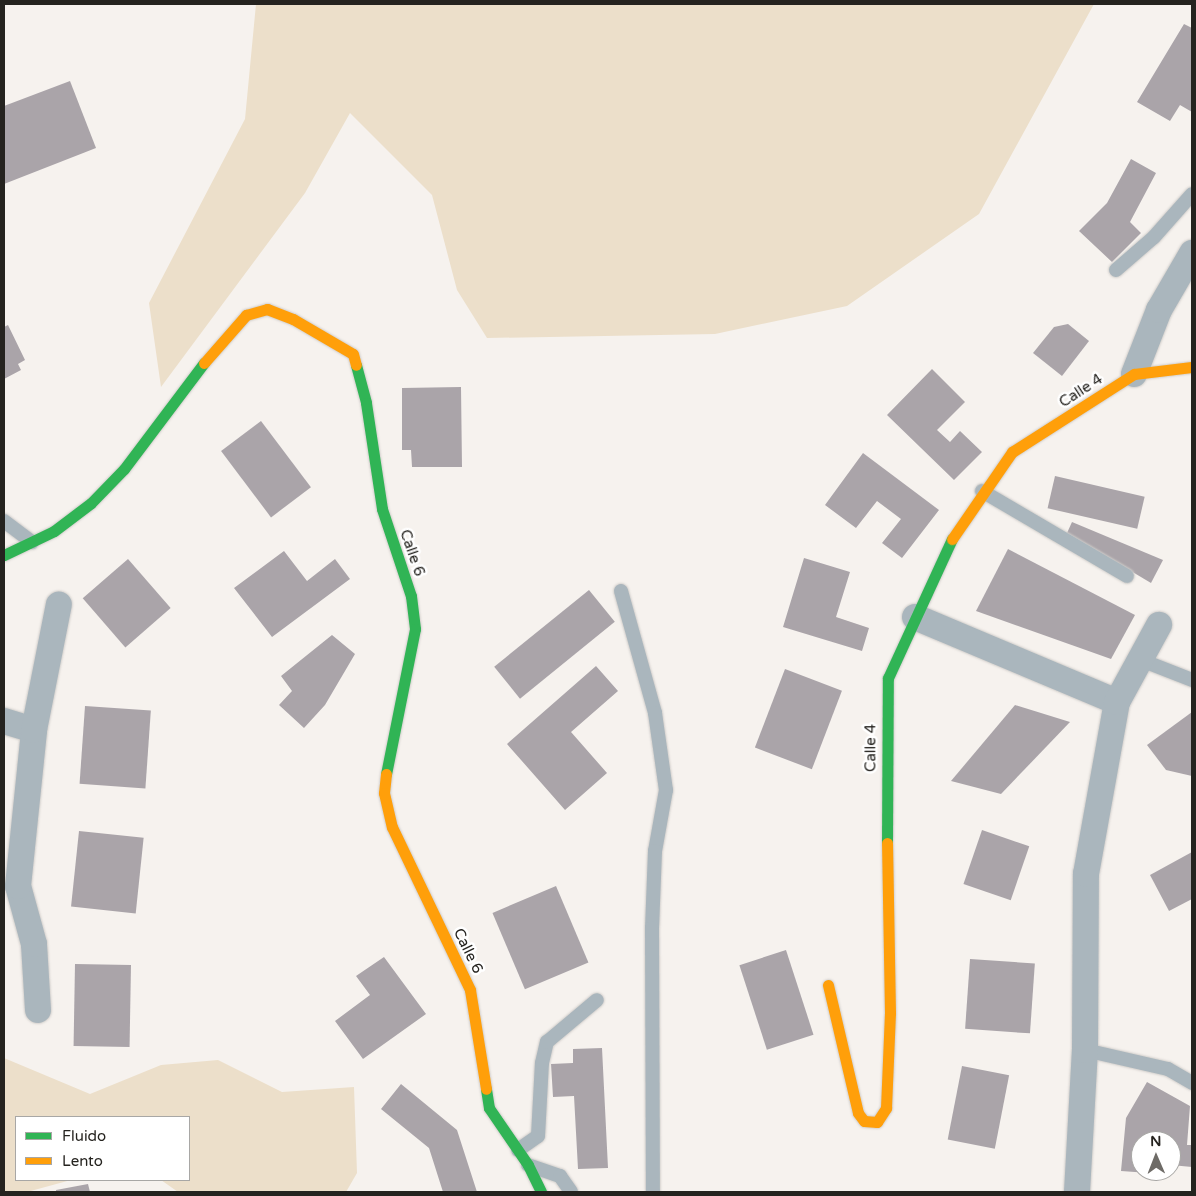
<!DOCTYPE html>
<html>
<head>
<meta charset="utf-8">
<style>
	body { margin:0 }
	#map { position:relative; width:1196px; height:1196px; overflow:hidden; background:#f6f2ee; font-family:"Varela Round",sans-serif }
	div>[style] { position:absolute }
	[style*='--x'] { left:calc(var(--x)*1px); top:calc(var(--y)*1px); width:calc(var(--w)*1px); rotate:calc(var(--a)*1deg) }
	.green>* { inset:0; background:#ecdfca }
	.building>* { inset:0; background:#aaa4a9; transform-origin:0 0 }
	.roads { filter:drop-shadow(0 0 1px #d0cdca) drop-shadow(0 0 1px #d0cdca) }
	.lane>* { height:14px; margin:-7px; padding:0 7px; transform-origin:7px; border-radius:7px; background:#aab6bd }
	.street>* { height:26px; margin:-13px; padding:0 13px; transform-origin:13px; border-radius:13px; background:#aab6bd }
	.fast>* { height:11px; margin:-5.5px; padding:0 5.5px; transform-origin:5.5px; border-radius:5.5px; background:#30b455 }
	.slow>* { height:11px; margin:-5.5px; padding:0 5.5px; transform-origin:5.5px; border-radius:5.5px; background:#ff9f0a }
	span { translate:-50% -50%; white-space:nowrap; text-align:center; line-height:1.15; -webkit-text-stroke:5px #fff; paint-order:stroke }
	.street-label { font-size:15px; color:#25231f }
	.frame { position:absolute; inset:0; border:5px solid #25231f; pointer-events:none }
	.legend { position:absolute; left:15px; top:1116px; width:175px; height:65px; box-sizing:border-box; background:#fff; border:1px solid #a8a7a5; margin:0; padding:6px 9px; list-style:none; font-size:15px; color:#25231f }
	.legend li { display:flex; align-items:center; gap:10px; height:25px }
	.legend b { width:25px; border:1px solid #a8a7a5 }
	.north { position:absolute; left:1131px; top:1131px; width:50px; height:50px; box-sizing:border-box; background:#fff; border:1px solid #a8a7a5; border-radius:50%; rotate:359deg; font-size:14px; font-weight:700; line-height:20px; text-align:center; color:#25231f }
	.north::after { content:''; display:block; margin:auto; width:18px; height:22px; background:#6e6b67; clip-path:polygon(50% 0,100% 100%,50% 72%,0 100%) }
</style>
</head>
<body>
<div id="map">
	<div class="green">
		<i style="clip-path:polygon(256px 4px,1094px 4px,979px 214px,847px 306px,715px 334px,487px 338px,457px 290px,432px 195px,350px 113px,305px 193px,161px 387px,149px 303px,245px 119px)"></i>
		<i style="clip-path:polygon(4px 1058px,90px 1094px,161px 1065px,218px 1060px,282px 1092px,354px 1087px,357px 1173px,346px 1192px,178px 1192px,161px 1180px,189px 1180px,189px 1117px,16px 1117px,16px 1180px,71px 1180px,27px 1192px,4px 1192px)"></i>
	</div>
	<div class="building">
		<i style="clip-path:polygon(1184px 24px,1192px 28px,1192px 112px,1180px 105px,1170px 121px,1137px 102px)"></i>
		<i style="clip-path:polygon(70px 81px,96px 148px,4px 184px,4px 106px)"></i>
		<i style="clip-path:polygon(1131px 159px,1156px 173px,1130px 222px,1141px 233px,1112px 262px,1079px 231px,1107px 203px)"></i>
		<i style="clip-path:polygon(1068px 324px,1089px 341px,1062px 376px,1033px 353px,1054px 327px)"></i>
		<i style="clip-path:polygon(8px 325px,25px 360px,18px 364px,21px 370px,4px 379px,4px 327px)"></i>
		<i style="clip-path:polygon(932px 369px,965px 402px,937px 430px,950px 442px,960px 431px,982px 452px,954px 480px,887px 415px)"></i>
		<i style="clip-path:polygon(461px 387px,462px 467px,412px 467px,411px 450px,402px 450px,402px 388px)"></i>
		<i style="left:261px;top:421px;width:83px;height:50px;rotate:53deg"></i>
		<i style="clip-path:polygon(863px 453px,939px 510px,902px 558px,882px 543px,901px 519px,877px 501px,856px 528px,825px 505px)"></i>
		<i style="left:1055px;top:476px;width:92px;height:33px;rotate:13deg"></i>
		<i style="clip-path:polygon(1072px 522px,1163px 560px,1151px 583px,1067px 533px)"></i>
		<i style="clip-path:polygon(1008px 549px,1135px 615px,1111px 659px,976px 611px)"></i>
		<i style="clip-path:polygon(284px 551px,307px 581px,335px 559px,350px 579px,272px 637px,234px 588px)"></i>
		<i style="clip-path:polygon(804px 558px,850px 572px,836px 617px,869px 628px,862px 651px,783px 627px)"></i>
		<i style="left:128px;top:559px;width:65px;height:60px;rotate:49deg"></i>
		<i style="left:589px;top:590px;width:41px;height:122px;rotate:51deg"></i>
		<i style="clip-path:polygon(332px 635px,355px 654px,325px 705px,304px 728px,279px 705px,292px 691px,281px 676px)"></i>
		<i style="clip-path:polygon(596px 666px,618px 691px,571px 732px,607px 773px,565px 810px,507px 744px)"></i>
		<i style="left:785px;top:669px;width:61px;height:84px;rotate:21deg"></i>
		<i style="clip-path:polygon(1015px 705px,1070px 722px,1001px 794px,951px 781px)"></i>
		<i style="left:85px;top:706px;width:66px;height:78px;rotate:4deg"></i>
		<i style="clip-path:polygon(1192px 712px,1192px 776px,1166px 770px,1147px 745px)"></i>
		<i style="left:982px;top:830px;width:50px;height:57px;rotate:19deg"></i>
		<i style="left:79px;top:831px;width:65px;height:76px;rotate:6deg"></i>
		<i style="clip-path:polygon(1192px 852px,1192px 899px,1169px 911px,1150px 875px)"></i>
		<i style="left:556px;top:886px;width:83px;height:69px;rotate:67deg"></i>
		<i style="left:786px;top:950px;width:89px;height:49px;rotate:72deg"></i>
		<i style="clip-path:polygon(384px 957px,426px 1014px,363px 1059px,335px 1021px,370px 995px,356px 976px)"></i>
		<i style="left:970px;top:959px;width:65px;height:70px;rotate:4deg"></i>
		<i style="left:75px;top:964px;width:56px;height:82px;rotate:1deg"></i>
		<i style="clip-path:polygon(602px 1048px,608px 1168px,578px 1169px,574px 1096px,553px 1097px,551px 1064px,573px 1063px,573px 1049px)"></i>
		<i style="left:962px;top:1066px;width:48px;height:75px;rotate:11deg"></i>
		<i style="clip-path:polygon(1147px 1082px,1190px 1106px,1187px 1145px,1192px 1145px,1192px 1167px,1171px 1165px,1171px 1141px,1141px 1141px,1141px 1171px,1149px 1173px,1121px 1171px,1126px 1118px)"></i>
		<i style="clip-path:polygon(401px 1084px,457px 1130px,477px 1192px,443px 1192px,429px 1148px,381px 1109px)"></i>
		<i style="clip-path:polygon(88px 1184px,90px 1192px,56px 1192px,56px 1190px)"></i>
	</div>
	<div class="roads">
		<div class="lane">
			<i style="--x:1116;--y:270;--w:50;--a:-41"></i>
			<i style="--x:1154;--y:237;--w:57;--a:-48.5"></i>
			<i style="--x:982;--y:491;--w:168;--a:30.4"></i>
			<i style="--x:4;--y:521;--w:35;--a:37"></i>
			<i style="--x:621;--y:591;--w:127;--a:74.4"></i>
			<i style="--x:655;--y:713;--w:78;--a:81.9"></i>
			<i style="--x:666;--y:790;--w:62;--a:100.2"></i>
			<i style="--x:655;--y:851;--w:77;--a:92.2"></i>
			<i style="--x:652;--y:928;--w:264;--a:89.8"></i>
			<i style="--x:1141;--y:660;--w:55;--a:21.4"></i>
			<i style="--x:1085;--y:1050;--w:85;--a:12.9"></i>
			<i style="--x:1168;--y:1069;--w:28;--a:30"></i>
			<i style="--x:518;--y:1150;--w:24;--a:-35"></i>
			<i style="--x:538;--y:1136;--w:73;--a:-86.9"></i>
			<i style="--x:542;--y:1063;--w:22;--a:-77"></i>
			<i style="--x:547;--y:1042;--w:65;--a:-40"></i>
			<i style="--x:528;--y:1165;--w:34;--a:19"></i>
			<i style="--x:560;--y:1176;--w:19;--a:55"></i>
		</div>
		<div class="street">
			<i style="--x:1134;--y:374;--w:69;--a:-68.7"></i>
			<i style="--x:1159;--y:310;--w:66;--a:-59.9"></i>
			<i style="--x:915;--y:617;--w:219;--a:22.8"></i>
			<i style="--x:4;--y:721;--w:31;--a:17"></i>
			<i style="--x:38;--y:1010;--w:66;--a:-93.5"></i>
			<i style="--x:34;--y:944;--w:60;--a:-105.4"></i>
			<i style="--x:18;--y:886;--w:157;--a:-84.1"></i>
			<i style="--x:34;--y:730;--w:128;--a:-78.8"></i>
			<i style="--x:1077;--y:1192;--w:142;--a:-86.8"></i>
			<i style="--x:1085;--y:1050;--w:176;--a:-89.7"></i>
			<i style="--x:1086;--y:874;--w:175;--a:-79.8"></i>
			<i style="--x:1117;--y:702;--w:88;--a:-61.4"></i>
		</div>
		<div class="fast">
			<i style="--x:356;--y:365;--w:39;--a:75"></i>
			<i style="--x:366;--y:403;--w:107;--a:81.4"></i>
			<i style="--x:382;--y:509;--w:92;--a:71.6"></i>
			<i style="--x:411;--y:596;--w:33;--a:83"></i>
			<i style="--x:415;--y:629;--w:148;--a:101.3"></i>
			<i style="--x:4;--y:555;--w:55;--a:-25.6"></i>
			<i style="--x:54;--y:531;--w:46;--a:-37.1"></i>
			<i style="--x:91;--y:503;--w:47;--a:-45.9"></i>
			<i style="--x:124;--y:469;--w:133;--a:-53"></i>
			<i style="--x:887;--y:843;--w:165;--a:-89.7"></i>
			<i style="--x:888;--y:678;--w:153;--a:-65.3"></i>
			<i style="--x:486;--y:1089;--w:19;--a:81"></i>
			<i style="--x:489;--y:1108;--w:69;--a:55.6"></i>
			<i style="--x:528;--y:1165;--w:30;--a:64"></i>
		</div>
		<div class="slow">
			<i style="--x:204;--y:363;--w:64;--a:-48.8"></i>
			<i style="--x:246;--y:315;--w:22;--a:-16"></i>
			<i style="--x:267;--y:309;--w:28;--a:21"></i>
			<i style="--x:293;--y:319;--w:69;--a:30.3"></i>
			<i style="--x:353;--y:354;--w:11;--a:75"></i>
			<i style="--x:952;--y:539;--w:106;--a:-55.4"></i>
			<i style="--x:1012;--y:452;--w:145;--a:-32.6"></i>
			<i style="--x:1134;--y:374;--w:58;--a:-6.9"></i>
			<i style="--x:386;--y:774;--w:19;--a:96"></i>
			<i style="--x:384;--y:793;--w:35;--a:77"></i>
			<i style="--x:392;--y:827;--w:181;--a:64.4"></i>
			<i style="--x:470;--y:990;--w:100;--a:80.8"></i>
			<i style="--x:828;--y:985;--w:131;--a:76.8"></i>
			<i style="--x:858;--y:1113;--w:10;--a:53"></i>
			<i style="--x:864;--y:1121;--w:13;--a:4"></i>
			<i style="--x:877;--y:1122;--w:17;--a:-57"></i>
			<i style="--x:886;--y:1108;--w:95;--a:-87.6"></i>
			<i style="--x:890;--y:1013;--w:170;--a:-91"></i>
		</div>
	</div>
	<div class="street-label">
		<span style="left:1081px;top:391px;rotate:-33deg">Calle 4</span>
		<span style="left:412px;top:553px;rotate:71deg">Calle 6</span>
		<span style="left:871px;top:748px;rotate:-90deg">Calle 4</span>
		<span style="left:468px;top:951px;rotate:64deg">Calle 6</span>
	</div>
	<div class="frame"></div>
	<ul class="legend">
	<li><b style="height:6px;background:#30b455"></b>Fluido</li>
	<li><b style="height:6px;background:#ff9f0a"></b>Lento</li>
	</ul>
	<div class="north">N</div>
</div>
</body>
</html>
